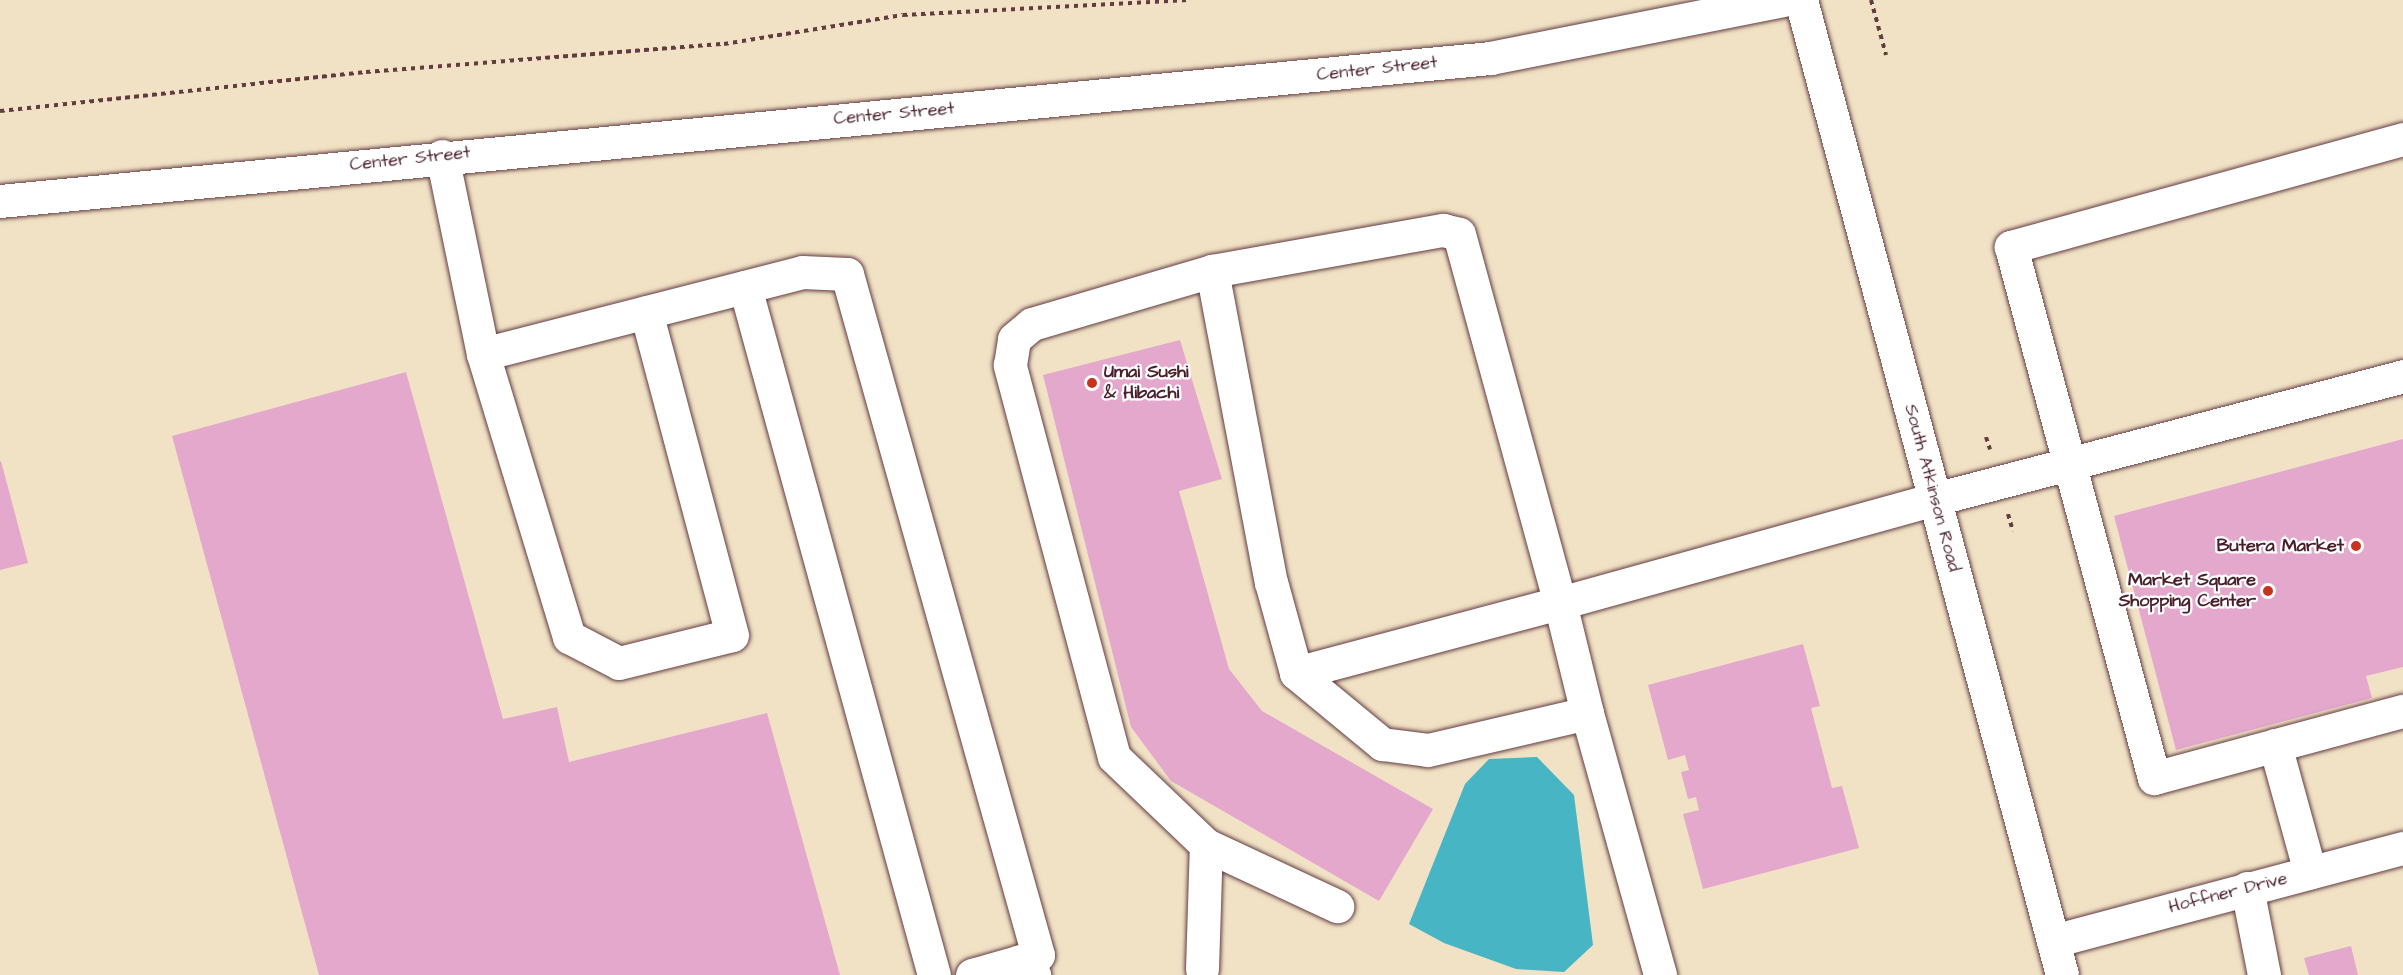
<!DOCTYPE html>
<html>
<head>
<meta charset="utf-8">
<style>
	body { margin:0 }
	#map { position:relative; width:2403px; height:975px; overflow:hidden; background:#f1e2c5; font-family:"Architects Daughter",sans-serif }
	div>[style] { position:absolute }
	[style*='--x'] { left:calc(var(--x)*1px); top:calc(var(--y)*1px); width:calc(var(--w)*1px); rotate:calc(var(--a)*1deg) }
	.water>* { inset:0; background:#48b5c4 }
	.building>* { inset:0; background:#e3a8cc }
	.path>* { height:4px; margin-top:-2px; transform-origin:0; background:repeating-linear-gradient(90deg,#633c42 0 4.5px,transparent 0 9px) }
	.roads { filter:drop-shadow(0 0 2px #633c42) drop-shadow(0 0 2px #633c42) }
	.minor>* { height:33px; margin:-16.5px; padding:0 16.5px; transform-origin:16.5px; border-radius:16.5px; background:#fff }
	.major>* { height:33px; margin:-16.5px; padding:0 16.5px; transform-origin:16.5px; border-radius:16.5px; background:#fff }
	.dots>* { width:16px; height:16px; translate:-50% -50%; box-sizing:border-box; border:3px solid #fff; border-radius:50% }
	span { translate:-50% -50%; white-space:nowrap; text-align:center; line-height:1.15; -webkit-text-stroke:4.5px #fff; paint-order:stroke }
	.street-label { font-size:18px; color:#4a1f2b }
	.poi-label { font-size:18px; color:#4a1f2b; font-weight:700 }
	.left { translate:0 -50%; text-align:left }
	.right { translate:-100% -50%; text-align:right }
</style>
</head>
<body>
<div id="map">
	<div class="water">
		<i style="clip-path:polygon(1537px 757px,1574px 795px,1593px 945px,1564px 972px,1516px 969px,1444px 943px,1409px 924px,1465px 784px,1489px 759px)"></i>
	</div>
	<div class="building">
		<i style="clip-path:polygon(1180px 340px,1222px 479px,1179px 491px,1229px 669px,1262px 711px,1433px 809px,1379px 901px,1171px 781px,1131px 727px,1043px 375px)"></i>
		<i style="clip-path:polygon(406px 372px,503px 719px,557px 707px,569px 762px,767px 713px,840px 975px,319px 975px,172px 436px)"></i>
		<i style="clip-path:polygon(2403px 439px,2403px 667px,2366px 676px,2372px 698px,2176px 750px,2114px 516px)"></i>
		<i style="clip-path:polygon(1px 461px,28px 563px,0 570px,0 462px)"></i>
		<i style="clip-path:polygon(1803px 644px,1820px 706px,1811px 708px,1832px 788px,1842px 786px,1859px 848px,1703px 889px,1683px 814px,1699px 810px,1696px 797px,1688px 799px,1681px 772px,1689px 770px,1685px 755px,1668px 760px,1648px 685px)"></i>
		<i style="clip-path:polygon(2351px 946px,2358px 975px,2309px 975px,2304px 958px)"></i>
	</div>
	<div class="path">
		<i style="--x:1871;--y:0;--w:57;--a:74.7"></i>
		<i style="--x:0;--y:111;--w:368;--a:-6.1"></i>
		<i style="--x:366;--y:72;--w:359;--a:-4.5"></i>
		<i style="--x:724;--y:44;--w:181;--a:-9.2"></i>
		<i style="--x:903;--y:15;--w:286;--a:-3"></i>
		<i style="--x:1986;--y:437;--w:13;--a:72"></i>
		<i style="--x:2008;--y:514;--w:18;--a:74"></i>
	</div>
	<div class="roads">
		<div class="minor">
			<i style="--x:2403;--y:139;--w:407;--a:164.6"></i>
			<i style="--x:2011;--y:247;--w:550;--a:74.93"></i>
			<i style="--x:2154;--y:778;--w:258;--a:-15.1"></i>
			<i style="--x:442;--y:156;--w:202;--a:78.3"></i>
			<i style="--x:483;--y:354;--w:329;--a:-14.4"></i>
			<i style="--x:802;--y:272;--w:45;--a:2.5"></i>
			<i style="--x:847;--y:274;--w:707;--a:74.33"></i>
			<i style="--x:1038;--y:955;--w:21;--a:161"></i>
			<i style="--x:1018;--y:962;--w:21;--a:39"></i>
			<i style="--x:0;--y:201;--w:1497;--a:-5.48"></i>
			<i style="--x:1490;--y:58;--w:299;--a:-11.2"></i>
			<i style="--x:1212;--y:271;--w:235;--a:-10.1"></i>
			<i style="--x:1443;--y:230;--w:16;--a:14"></i>
			<i style="--x:1459;--y:234;--w:383;--a:74.7"></i>
			<i style="--x:1560;--y:603;--w:389;--a:-15.5"></i>
			<i style="--x:1935;--y:499;--w:484;--a:-14.7"></i>
			<i style="--x:745;--y:287;--w:713;--a:74.64"></i>
			<i style="--x:483;--y:354;--w:296;--a:73.1"></i>
			<i style="--x:569;--y:637;--w:56;--a:27.5"></i>
			<i style="--x:619;--y:663;--w:116;--a:-13.9"></i>
			<i style="--x:732;--y:635;--w:334;--a:-104.9"></i>
			<i style="--x:1296;--y:673;--w:273;--a:-14.9"></i>
			<i style="--x:1560;--y:603;--w:113;--a:76.2"></i>
			<i style="--x:2275;--y:745;--w:132;--a:74.6"></i>
			<i style="--x:1206;--y:845;--w:145;--a:25"></i>
			<i style="--x:2247;--y:888;--w:89;--a:78.9"></i>
			<i style="--x:2053;--y:941;--w:362;--a:-14.9"></i>
			<i style="--x:1202;--y:969;--w:124;--a:-88.2"></i>
			<i style="--x:1206;--y:845;--w:127;--a:-136.3"></i>
			<i style="--x:1114;--y:757;--w:406;--a:-104.9"></i>
			<i style="--x:1010;--y:365;--w:26;--a:-81"></i>
			<i style="--x:1014;--y:339;--w:23;--a:-40"></i>
			<i style="--x:1032;--y:324;--w:188;--a:-16.4"></i>
			<i style="--x:1212;--y:271;--w:317;--a:79.3"></i>
			<i style="--x:1271;--y:582;--w:94;--a:74.6"></i>
			<i style="--x:1296;--y:673;--w:112;--a:39.5"></i>
			<i style="--x:1382;--y:744;--w:46;--a:7.4"></i>
			<i style="--x:1428;--y:750;--w:163;--a:-13.1"></i>
			<i style="--x:1587;--y:713;--w:272;--a:74.4"></i>
			<i style="--x:972;--y:975;--w:48;--a:-15.8"></i>
		</div>
		<div class="major">
			<i style="--x:1801;--y:0;--w:1009;--a:75.01"></i>
		</div>
	</div>
	<div class="dots">
		<i style="left:1092px;top:383px;background:#c8321e"></i>
		<i style="left:2356px;top:546px;background:#c8321e"></i>
		<i style="left:2268px;top:591px;background:#c8321e"></i>
	</div>
	<div class="street-label">
		<span style="left:1377px;top:69px;rotate:-6deg">Center Street</span>
		<span style="left:894px;top:114px;rotate:-5deg">Center Street</span>
		<span style="left:410px;top:159px;rotate:-6deg">Center Street</span>
		<span style="left:1932px;top:488px;rotate:75deg">South Atkinson Road</span>
		<span style="left:2228px;top:893px;rotate:-14deg">Hoffner Drive</span>
	</div>
	<div class="poi-label">
		<span class="left" style="left:1104px;top:383px">Umai Sushi<br>&amp; Hibachi</span>
		<span class="right" style="left:2344px;top:546px">Butera Market</span>
		<span class="right" style="left:2256px;top:591px">Market Square<br>Shopping Center</span>
	</div>
</div>
</body>
</html>
